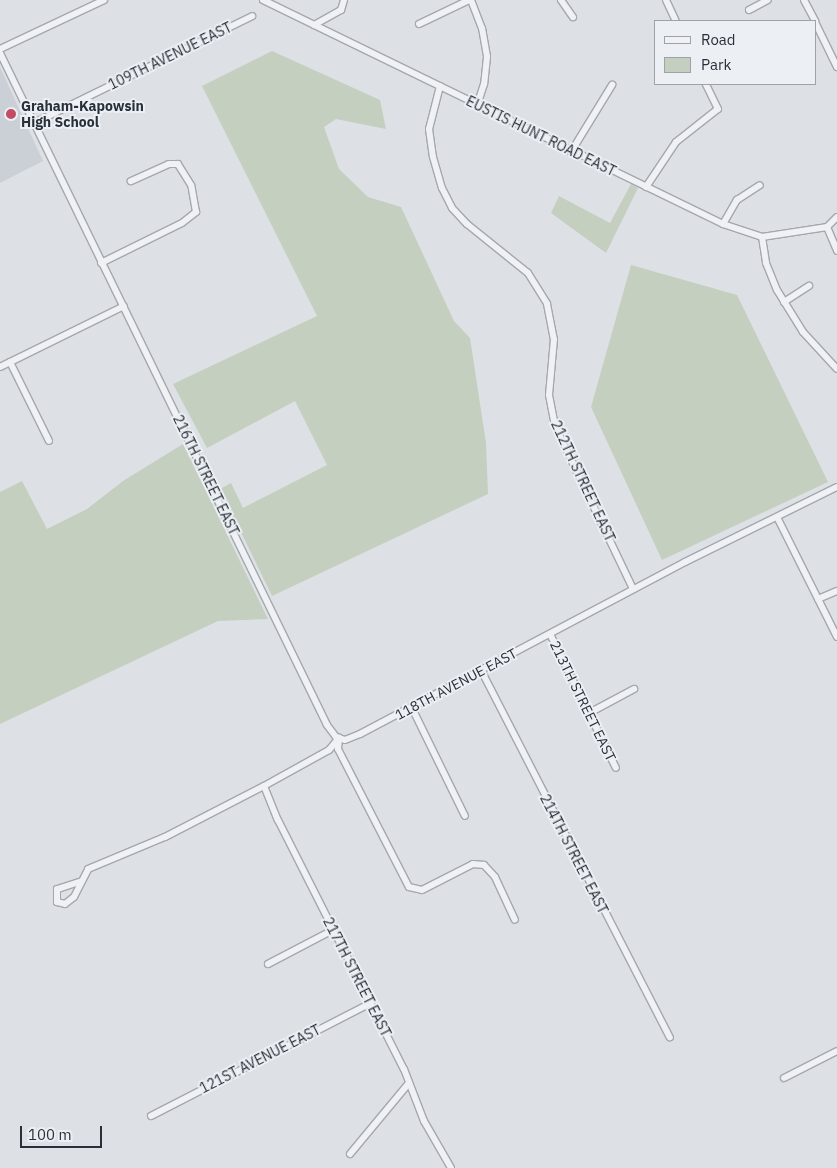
<!DOCTYPE html>
<html>
<head>
<meta charset="utf-8">
<style>
	body { margin:0 }
	#map { position:relative; width:837px; height:1168px; overflow:hidden; background:#dde1e5; font-family:"IBM Plex Sans",sans-serif }
	div>[style] { position:absolute }
	.built>* { inset:0; background:#cbd0d6 }
	.green>* { inset:0; background:#c4cfbf }
	.roads { filter:drop-shadow(1px 0 #a3a8ae) drop-shadow(-1px 0 #a3a8ae) drop-shadow(0 1px #a3a8ae) drop-shadow(0 -1px #a3a8ae) }
	.minor>* { height:6px; margin:-3px; padding:0 3px; transform-origin:3px; border-radius:3px; background:#eff1f4 }
	.dots>* { width:14px; height:14px; translate:-50% -50%; box-sizing:border-box; border:2px solid #eceff3; border-radius:50% }
	span { translate:-50% -50%; white-space:nowrap; text-align:center; line-height:1.15; -webkit-text-stroke:4px #eceff3; paint-order:stroke }
	.street-label { font-size:14px; color:#28303a }
	.poi-label { font-size:14px; color:#28303a; font-weight:700 }
	.left { translate:0 -50%; text-align:left }
	.legend { position:absolute; left:654px; top:20px; width:162px; height:65px; box-sizing:border-box; background:#eceff3; border:1px solid #9ea3a9; margin:0; padding:6px 9px; list-style:none; font-size:15px; color:#28303a }
	.legend li { display:flex; align-items:center; gap:10px; height:25px }
	.legend b { width:25px; border:1px solid #9ea3a9 }
	.scale { position:absolute; left:20px; top:1126px; width:82px; height:22px; box-sizing:border-box; border:2px solid #28303a; border-top:0; padding-left:6px; font-size:15px; line-height:18px; white-space:nowrap; color:#28303a; -webkit-text-stroke:4px #eceff3; paint-order:stroke }
</style>
</head>
<body>
<div id="map">
	<div class="built">
		<i style="clip-path:polygon(0 67px,43px 161px,0 183px)"></i>
	</div>
	<div class="green">
		<i style="clip-path:polygon(272px 51px,380px 100px,386px 129px,336px 119px,324px 127px,339px 169px,368px 197px,401px 207px,454px 321px,470px 338px,486px 443px,488px 494px,272px 596px,220px 489px,231px 483px,243px 508px,327px 465px,295px 401px,207px 448px,173px 384px,317px 316px,202px 86px)"></i>
		<i style="clip-path:polygon(631px 184px,638px 188px,606px 253px,551px 213px,559px 196px,610px 223px)"></i>
		<i style="clip-path:polygon(631px 265px,737px 295px,828px 482px,662px 560px,591px 407px)"></i>
		<i style="clip-path:polygon(183px 444px,268px 619px,218px 621px,0 724px,0 492px,22px 481px,47px 529px,87px 509px,123px 481px)"></i>
	</div>
	<div class="roads">
		<div class="minor">
			<i style="left:263px;top:0;width:512px;rotate:25.96deg"></i>
			<i style="left:723px;top:224px;width:41px;rotate:18.4deg"></i>
			<i style="left:762px;top:237px;width:66px;rotate:-8.7deg"></i>
			<i style="left:471px;top:0;width:30px;rotate:69deg"></i>
			<i style="left:482px;top:28px;width:29px;rotate:80deg"></i>
			<i style="left:487px;top:57px;width:27px;rotate:96deg"></i>
			<i style="left:484px;top:84px;width:22px;rotate:108deg"></i>
			<i style="left:561px;top:0;width:21px;rotate:55deg"></i>
			<i style="left:666px;top:0;width:23px;rotate:65deg"></i>
			<i style="left:804px;top:0;width:24px;rotate:62deg"></i>
			<i style="left:749px;top:10px;width:21px;rotate:-28deg"></i>
			<i style="left:419px;top:24px;width:55px;rotate:-25.6deg"></i>
			<i style="left:816px;top:24px;width:48px;rotate:64deg"></i>
			<i style="left:314px;top:25px;width:31px;rotate:-29deg"></i>
			<i style="left:341px;top:10px;width:10px;rotate:-73deg"></i>
			<i style="left:0;top:49px;width:115px;rotate:-25.2deg"></i>
			<i style="left:0;top:53px;width:747px;rotate:64.05deg"></i>
			<i style="left:327px;top:725px;width:15px;rotate:53deg"></i>
			<i style="left:336px;top:737px;width:9px;rotate:18deg"></i>
			<i style="left:345px;top:740px;width:16px;rotate:-22deg"></i>
			<i style="left:360px;top:734px;width:368px;rotate:-27.9deg"></i>
			<i style="left:685px;top:562px;width:169px;rotate:-26.3deg"></i>
			<i style="left:440px;top:86px;width:44px;rotate:104.3deg"></i>
			<i style="left:429px;top:129px;width:28px;rotate:82deg"></i>
			<i style="left:433px;top:157px;width:32px;rotate:74deg"></i>
			<i style="left:442px;top:188px;width:22px;rotate:63deg"></i>
			<i style="left:452px;top:208px;width:22px;rotate:47deg"></i>
			<i style="left:467px;top:224px;width:78px;rotate:38.8deg"></i>
			<i style="left:528px;top:273px;width:36px;rotate:58deg"></i>
			<i style="left:547px;top:304px;width:36px;rotate:79deg"></i>
			<i style="left:554px;top:339px;width:56px;rotate:95.1deg"></i>
			<i style="left:549px;top:395px;width:32px;rotate:79deg"></i>
			<i style="left:555px;top:426px;width:181px;rotate:64.4deg"></i>
			<i style="left:34px;top:123px;width:243px;rotate:-26.1deg"></i>
			<i style="left:571px;top:152px;width:79px;rotate:-58.5deg"></i>
			<i style="left:646px;top:187px;width:54px;rotate:-56.3deg"></i>
			<i style="left:676px;top:142px;width:53px;rotate:-38.2deg"></i>
			<i style="left:718px;top:109px;width:28px;rotate:-116deg"></i>
			<i style="left:723px;top:224px;width:28px;rotate:-60deg"></i>
			<i style="left:737px;top:200px;width:27px;rotate:-33deg"></i>
			<i style="left:827px;top:227px;width:26px;rotate:67deg"></i>
			<i style="left:827px;top:227px;width:14px;rotate:-45deg"></i>
			<i style="left:762px;top:237px;width:26px;rotate:81deg"></i>
			<i style="left:766px;top:263px;width:29px;rotate:68deg"></i>
			<i style="left:777px;top:290px;width:49px;rotate:58.2deg"></i>
			<i style="left:803px;top:332px;width:50px;rotate:47.4deg"></i>
			<i style="left:101px;top:263px;width:90px;rotate:-26.3deg"></i>
			<i style="left:182px;top:223px;width:18px;rotate:-38deg"></i>
			<i style="left:196px;top:212px;width:27px;rotate:-100deg"></i>
			<i style="left:191px;top:185px;width:25px;rotate:-122deg"></i>
			<i style="left:178px;top:164px;width:9px;rotate:180deg"></i>
			<i style="left:169px;top:164px;width:42px;rotate:155.9deg"></i>
			<i style="left:784px;top:302px;width:30px;rotate:-33deg"></i>
			<i style="left:10px;top:362px;width:88px;rotate:63.7deg"></i>
			<i style="left:0;top:367px;width:138px;rotate:-26.2deg"></i>
			<i style="left:777px;top:517px;width:134px;rotate:63.4deg"></i>
			<i style="left:818px;top:599px;width:21px;rotate:-23deg"></i>
			<i style="left:550px;top:634px;width:149px;rotate:63.8deg"></i>
			<i style="left:481px;top:670px;width:413px;rotate:62.8deg"></i>
			<i style="left:412px;top:708px;width:120px;rotate:63.9deg"></i>
			<i style="left:591px;top:712px;width:49px;rotate:-28.1deg"></i>
			<i style="left:339px;top:739px;width:10px;rotate:96deg"></i>
			<i style="left:338px;top:749px;width:155px;rotate:62.8deg"></i>
			<i style="left:409px;top:887px;width:13px;rotate:13deg"></i>
			<i style="left:422px;top:890px;width:57px;rotate:-27deg"></i>
			<i style="left:473px;top:864px;width:11px;rotate:5deg"></i>
			<i style="left:484px;top:865px;width:16px;rotate:47deg"></i>
			<i style="left:495px;top:877px;width:47px;rotate:65.1deg"></i>
			<i style="left:264px;top:786px;width:37px;rotate:68deg"></i>
			<i style="left:278px;top:820px;width:279px;rotate:63.2deg"></i>
			<i style="left:404px;top:1069px;width:56px;rotate:69deg"></i>
			<i style="left:424px;top:1121px;width:54px;rotate:60.1deg"></i>
			<i style="left:82px;top:881px;width:26px;rotate:162deg"></i>
			<i style="left:57px;top:889px;width:13px;rotate:90deg"></i>
			<i style="left:57px;top:902px;width:8px;rotate:14deg"></i>
			<i style="left:65px;top:904px;width:11px;rotate:-38deg"></i>
			<i style="left:74px;top:897px;width:31px;rotate:-63deg"></i>
			<i style="left:88px;top:869px;width:83px;rotate:-22.6deg"></i>
			<i style="left:165px;top:837px;width:111px;rotate:-27.3deg"></i>
			<i style="left:264px;top:786px;width:74px;rotate:-29deg"></i>
			<i style="left:329px;top:750px;width:16px;rotate:-50deg"></i>
			<i style="left:268px;top:964px;width:73px;rotate:-27.6deg"></i>
			<i style="left:784px;top:1078px;width:59px;rotate:-27deg"></i>
			<i style="left:151px;top:1116px;width:247px;rotate:-27.2deg"></i>
			<i style="left:350px;top:1154px;width:92px;rotate:-50.3deg"></i>
		</div>
	</div>
	<div class="dots">
		<i style="left:11px;top:114px;background:#c14c63"></i>
	</div>
	<div class="street-label">
		<span style="left:170px;top:56px;rotate:-26deg">109TH AVENUE EAST</span>
		<span style="left:541px;top:136px;rotate:26deg">EUSTIS HUNT ROAD EAST</span>
		<span style="left:206px;top:475px;rotate:64deg">216TH STREET EAST</span>
		<span style="left:583px;top:481px;rotate:65deg">212TH STREET EAST</span>
		<span style="left:456px;top:684px;rotate:-28deg">118TH AVENUE EAST</span>
		<span style="left:583px;top:701px;rotate:64deg">213TH STREET EAST</span>
		<span style="left:574px;top:854px;rotate:63deg">214TH STREET EAST</span>
		<span style="left:357px;top:977px;rotate:63deg">217TH STREET EAST</span>
		<span style="left:260px;top:1059px;rotate:-27deg">121ST AVENUE EAST</span>
	</div>
	<div class="poi-label">
		<span class="left" style="left:21px;top:114px">Graham-Kapowsin<br>High School</span>
	</div>
	<ul class="legend">
	<li><b style="height:6px;background:#eff1f4"></b>Road</li>
	<li><b style="height:14px;background:#c4cfbf"></b>Park</li>
	</ul>
	<div class="scale">100 m</div>
</div>
</body>
</html>
